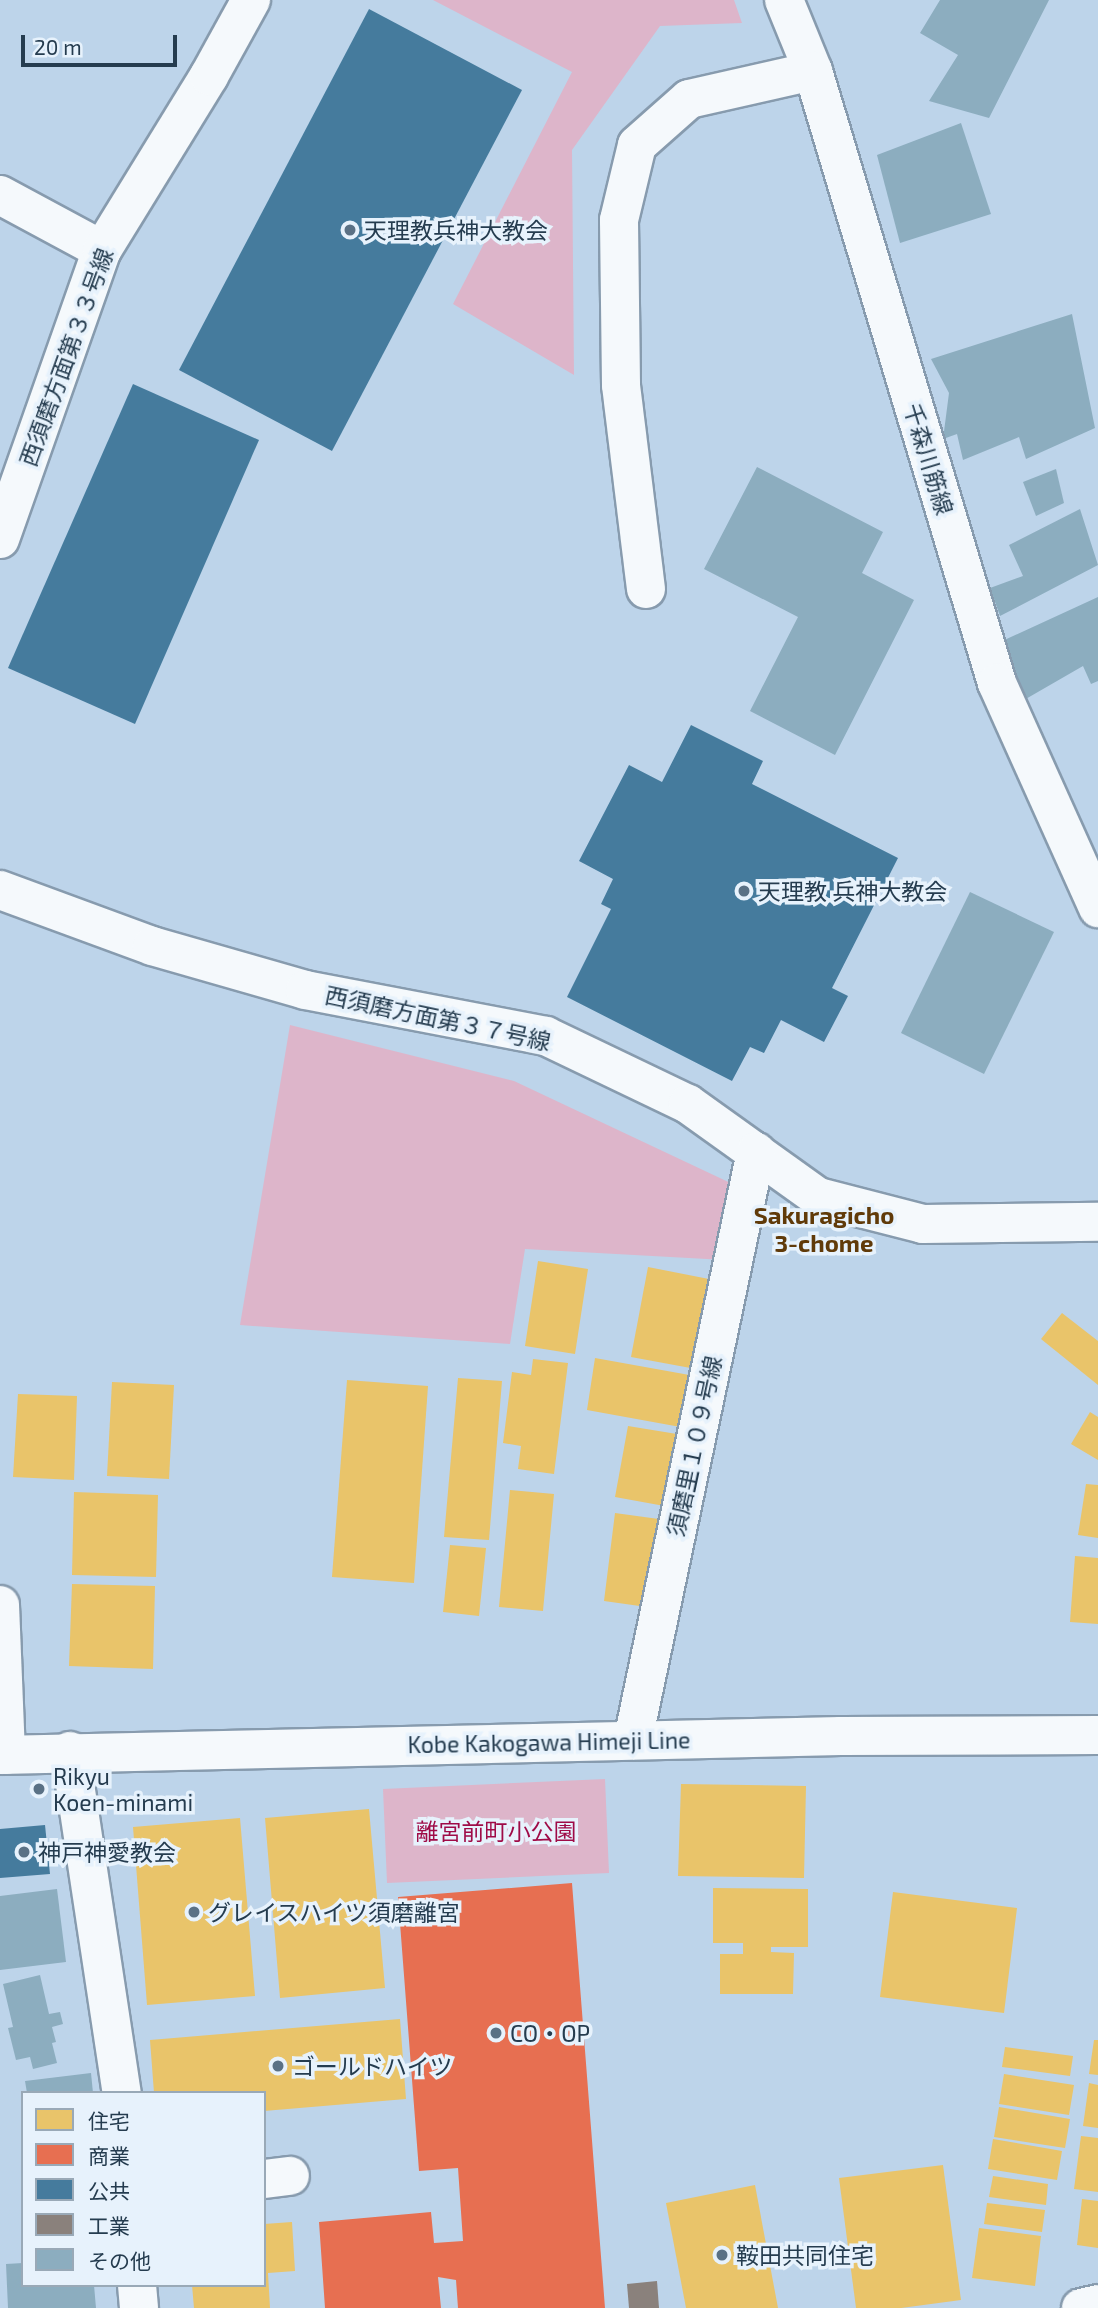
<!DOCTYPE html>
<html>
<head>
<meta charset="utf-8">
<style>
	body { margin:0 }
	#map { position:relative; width:1098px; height:2308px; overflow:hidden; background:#bdd4ea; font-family:"Exo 2","Noto Sans JP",sans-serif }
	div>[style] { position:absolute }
	.green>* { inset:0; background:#ddb5ca }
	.homes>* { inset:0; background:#e9c46a }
	.shops>* { inset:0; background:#e76f51 }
	.public>* { inset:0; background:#457b9d }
	.industry>* { inset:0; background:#8a817c }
	.building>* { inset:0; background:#8cadbf }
	.roads { filter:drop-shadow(2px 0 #879bae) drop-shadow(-2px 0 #879bae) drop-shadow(0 2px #879bae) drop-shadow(0 -2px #879bae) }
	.minor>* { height:38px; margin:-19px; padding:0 19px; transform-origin:19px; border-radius:19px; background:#f5f9fc }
	.major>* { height:38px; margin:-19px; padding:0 19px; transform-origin:19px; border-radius:19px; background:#f5f9fc }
	.dots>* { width:19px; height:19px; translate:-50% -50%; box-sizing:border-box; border:4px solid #e7f2fc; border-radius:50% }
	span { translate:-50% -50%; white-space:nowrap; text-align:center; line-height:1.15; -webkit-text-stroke:7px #e7f2fc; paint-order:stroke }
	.poi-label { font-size:23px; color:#253c4f }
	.left { translate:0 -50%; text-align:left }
	.street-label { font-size:23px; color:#253c4f }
	.park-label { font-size:23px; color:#9f0b47 }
	.neighbourhood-label { font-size:24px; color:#603a09; font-weight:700 }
	.legend { position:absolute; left:21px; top:2091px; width:245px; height:196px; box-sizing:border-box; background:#e7f2fc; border:2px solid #99a9b7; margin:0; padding:9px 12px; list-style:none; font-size:21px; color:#253c4f }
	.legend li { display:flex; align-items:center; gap:14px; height:35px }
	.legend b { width:35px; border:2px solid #99a9b7 }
	.scale { position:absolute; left:21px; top:35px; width:156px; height:32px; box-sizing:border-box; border:4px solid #253c4f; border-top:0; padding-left:9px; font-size:21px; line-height:24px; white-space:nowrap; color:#253c4f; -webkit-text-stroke:5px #e7f2fc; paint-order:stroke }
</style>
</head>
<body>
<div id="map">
	<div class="green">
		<i style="clip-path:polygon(433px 0,734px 0,742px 23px,660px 26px,572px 150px,574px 375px,453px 304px,572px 72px)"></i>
		<i style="clip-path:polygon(290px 1025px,514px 1081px,739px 1187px,725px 1260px,525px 1249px,510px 1344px,240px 1325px)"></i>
		<i style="clip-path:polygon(605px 1779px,609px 1873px,387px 1883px,383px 1789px)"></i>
	</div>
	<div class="homes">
		<i style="clip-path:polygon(538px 1261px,588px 1269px,575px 1354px,525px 1346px)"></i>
		<i style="clip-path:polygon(648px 1267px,714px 1280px,696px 1369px,631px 1357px)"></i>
		<i style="clip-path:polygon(1062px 1313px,1098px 1341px,1098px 1385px,1041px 1339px)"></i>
		<i style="clip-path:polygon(595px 1358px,695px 1376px,686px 1428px,587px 1410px)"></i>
		<i style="clip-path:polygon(533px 1359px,568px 1363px,554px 1474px,518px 1469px,521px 1446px,503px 1443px,512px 1372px,531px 1375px)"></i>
		<i style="clip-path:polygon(458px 1378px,502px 1381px,489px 1540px,444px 1537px)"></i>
		<i style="clip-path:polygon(347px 1380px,428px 1386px,414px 1583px,332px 1577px)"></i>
		<i style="clip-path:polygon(112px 1382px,174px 1385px,169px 1479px,107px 1476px)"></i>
		<i style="clip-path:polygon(18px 1394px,77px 1396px,74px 1480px,13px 1477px)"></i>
		<i style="clip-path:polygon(1090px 1412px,1098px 1417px,1098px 1460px,1071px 1444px)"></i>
		<i style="clip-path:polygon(628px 1426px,683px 1435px,670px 1507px,615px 1497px)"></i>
		<i style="clip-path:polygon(1086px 1484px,1098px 1485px,1098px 1538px,1078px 1535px)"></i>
		<i style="clip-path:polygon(510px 1490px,554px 1494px,543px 1611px,499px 1607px)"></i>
		<i style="clip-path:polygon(74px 1492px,158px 1495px,156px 1577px,72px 1575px)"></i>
		<i style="clip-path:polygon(615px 1513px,666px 1520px,654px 1608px,604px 1601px)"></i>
		<i style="clip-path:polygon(450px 1545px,486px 1548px,479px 1616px,443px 1612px)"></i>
		<i style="clip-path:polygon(1075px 1556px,1098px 1558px,1098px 1624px,1070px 1622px)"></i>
		<i style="clip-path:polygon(72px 1584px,155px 1586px,153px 1669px,69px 1666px)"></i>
		<i style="clip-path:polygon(681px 1784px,806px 1786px,804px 1878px,678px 1876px)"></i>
		<i style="clip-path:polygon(369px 1809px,385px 1988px,280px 1998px,265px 1818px)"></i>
		<i style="clip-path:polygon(240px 1818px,255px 1996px,147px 2005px,133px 1827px)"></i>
		<i style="clip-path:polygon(713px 1888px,808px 1889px,808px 1947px,771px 1947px,771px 1952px,794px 1953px,793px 1994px,720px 1994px,720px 1954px,743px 1954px,743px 1943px,713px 1943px)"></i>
		<i style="clip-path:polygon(893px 1892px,1017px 1908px,1004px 2013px,880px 1997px)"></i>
		<i style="clip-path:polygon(400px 2019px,406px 2099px,264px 2111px,264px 2093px,154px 2093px,150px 2040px)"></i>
		<i style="clip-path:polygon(1094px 2040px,1098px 2040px,1098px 2075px,1089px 2074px)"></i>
		<i style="clip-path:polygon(1005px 2047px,1073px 2056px,1070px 2076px,1002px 2067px)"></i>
		<i style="clip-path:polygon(1004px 2074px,1074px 2085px,1069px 2115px,999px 2104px)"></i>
		<i style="clip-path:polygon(1089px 2083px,1098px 2085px,1098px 2128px,1083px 2126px)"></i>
		<i style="clip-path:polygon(999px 2107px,1070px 2119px,1065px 2148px,994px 2137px)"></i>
		<i style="clip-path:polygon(1081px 2136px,1098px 2138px,1098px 2192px,1074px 2189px)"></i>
		<i style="clip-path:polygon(993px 2139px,1062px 2151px,1057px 2180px,988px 2169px)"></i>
		<i style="clip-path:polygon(943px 2165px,961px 2300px,901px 2308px,856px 2308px,839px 2178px)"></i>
		<i style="clip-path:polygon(993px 2176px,1048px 2184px,1046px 2205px,989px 2197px)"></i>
		<i style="clip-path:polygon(755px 2185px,778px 2308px,686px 2308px,666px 2203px)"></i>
		<i style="clip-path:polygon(1082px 2199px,1098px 2201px,1098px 2248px,1077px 2245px)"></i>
		<i style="clip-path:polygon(987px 2203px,1045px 2210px,1042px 2232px,984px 2224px)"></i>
		<i style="clip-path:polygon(292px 2222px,295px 2271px,268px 2273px,270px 2308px,194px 2308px,192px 2285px,264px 2285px,264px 2224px)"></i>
		<i style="clip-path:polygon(979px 2228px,1041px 2236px,1035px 2286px,972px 2278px)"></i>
	</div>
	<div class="shops">
		<i style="clip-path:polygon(572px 1883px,605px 2308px,458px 2308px,456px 2280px,438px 2277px,441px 2308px,325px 2308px,319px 2222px,431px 2212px,434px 2243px,463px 2241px,458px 2168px,419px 2171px,398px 1897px)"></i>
	</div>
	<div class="public">
		<i style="clip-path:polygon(369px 9px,522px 90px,332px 451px,179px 370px)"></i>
		<i style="clip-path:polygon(133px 384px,259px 440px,135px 724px,8px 668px)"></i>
		<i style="clip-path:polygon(691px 725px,763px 761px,752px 784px,898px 858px,832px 988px,848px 996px,824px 1042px,781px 1020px,764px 1053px,750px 1047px,732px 1081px,567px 997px,611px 909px,601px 904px,613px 879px,579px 861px,629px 765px,662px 782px)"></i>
		<i style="clip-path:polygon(45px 1825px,50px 1874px,0 1878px,0 1829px)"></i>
	</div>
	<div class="industry">
		<i style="clip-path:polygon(657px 2281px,659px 2308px,629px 2308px,627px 2284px)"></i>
	</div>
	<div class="building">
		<i style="clip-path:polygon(940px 0,1049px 0,989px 118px,929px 101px,958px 55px,920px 33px)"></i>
		<i style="clip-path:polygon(961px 123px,991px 214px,900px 243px,877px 155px)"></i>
		<i style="clip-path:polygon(1072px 314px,1095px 428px,1026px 459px,1019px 437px,963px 460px,957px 434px,943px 439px,949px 393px,931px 359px)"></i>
		<i style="clip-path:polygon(757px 467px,883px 532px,862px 573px,914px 600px,835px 755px,750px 711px,798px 617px,704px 569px)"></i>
		<i style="clip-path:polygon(1056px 469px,1064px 503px,1036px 516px,1023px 482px)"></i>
		<i style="clip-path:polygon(1080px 509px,1098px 565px,1000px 616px,990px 588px,1023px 576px,1009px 545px)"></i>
		<i style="clip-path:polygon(1098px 597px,1098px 681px,1091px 684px,1083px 666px,1024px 700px,1000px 642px)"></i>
		<i style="clip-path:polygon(970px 892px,1054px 932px,984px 1074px,901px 1033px)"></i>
		<i style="clip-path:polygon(57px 1889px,66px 1962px,0 1970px,0 1896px)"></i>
		<i style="clip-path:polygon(40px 1975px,49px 2014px,60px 2012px,63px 2024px,52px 2027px,56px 2042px,52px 2043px,57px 2063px,33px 2069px,30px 2057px,16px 2060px,8px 2028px,13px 2027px,3px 1984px)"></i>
		<i style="clip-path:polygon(91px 2073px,93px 2093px,27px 2093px,25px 2081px)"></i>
		<i style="clip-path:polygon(23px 2263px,23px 2285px,94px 2285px,96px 2308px,8px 2308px,6px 2264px)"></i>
	</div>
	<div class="roads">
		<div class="minor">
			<i style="left:784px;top:0;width:77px;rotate:67.8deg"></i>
			<i style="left:813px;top:71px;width:639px;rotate:73.27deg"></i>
			<i style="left:997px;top:683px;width:247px;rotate:65.8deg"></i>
			<i style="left:0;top:195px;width:116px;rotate:28.3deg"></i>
			<i style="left:0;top:539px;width:306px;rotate:-70.6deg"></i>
			<i style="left:102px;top:250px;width:204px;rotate:-58.4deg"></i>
			<i style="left:209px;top:76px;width:87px;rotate:-61.1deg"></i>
			<i style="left:646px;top:589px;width:206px;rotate:-97deg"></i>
			<i style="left:621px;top:385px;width:165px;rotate:-90.7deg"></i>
			<i style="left:619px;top:220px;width:77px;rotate:-76.5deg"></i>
			<i style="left:637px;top:145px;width:69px;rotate:-41.5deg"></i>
			<i style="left:689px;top:99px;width:127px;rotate:-12.7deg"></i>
			<i style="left:0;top:890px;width:162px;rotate:20.2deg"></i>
			<i style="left:152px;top:946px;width:159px;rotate:16deg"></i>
			<i style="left:305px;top:990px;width:245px;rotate:10.8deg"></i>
			<i style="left:546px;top:1036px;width:157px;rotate:25.6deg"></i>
			<i style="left:688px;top:1104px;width:160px;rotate:35.6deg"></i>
			<i style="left:818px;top:1197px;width:108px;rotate:14.4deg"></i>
			<i style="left:923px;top:1224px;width:175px;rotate:-0.7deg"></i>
			<i style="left:0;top:1605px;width:150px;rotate:87.7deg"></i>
			<i style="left:633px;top:1740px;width:601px;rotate:-78.19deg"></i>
			<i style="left:70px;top:1751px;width:346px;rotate:81.4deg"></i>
			<i style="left:264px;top:2179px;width:26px;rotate:-7deg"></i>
			<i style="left:137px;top:2285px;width:23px;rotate:85deg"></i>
			<i style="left:1081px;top:2308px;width:17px;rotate:-13deg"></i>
		</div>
		<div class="major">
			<i style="left:0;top:1755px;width:841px;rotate:-1.29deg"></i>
			<i style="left:841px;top:1736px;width:257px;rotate:-0.2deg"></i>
		</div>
	</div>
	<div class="dots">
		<i style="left:350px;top:230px;background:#5a7185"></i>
		<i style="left:744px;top:891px;background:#5a7185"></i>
		<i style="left:39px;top:1789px;background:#5a7185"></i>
		<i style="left:24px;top:1852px;background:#5a7185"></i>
		<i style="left:194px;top:1912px;background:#5a7185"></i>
		<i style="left:496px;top:2033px;background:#5a7185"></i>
		<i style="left:278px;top:2066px;background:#5a7185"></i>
		<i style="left:722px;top:2255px;background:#5a7185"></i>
	</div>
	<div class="poi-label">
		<span class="left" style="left:364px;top:230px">天理教兵神大教会</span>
		<span class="left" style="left:758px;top:891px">天理教 兵神大教会</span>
		<span class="left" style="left:53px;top:1789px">Rikyu<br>Koen-minami</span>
		<span class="left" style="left:38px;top:1852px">神戸神愛教会</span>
		<span class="left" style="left:208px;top:1912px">グレイスハイツ須磨離宮</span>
		<span class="left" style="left:510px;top:2033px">CO・OP</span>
		<span class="left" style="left:292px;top:2066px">ゴールドハイツ</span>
		<span class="left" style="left:736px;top:2255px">鞍田共同住宅</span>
	</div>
	<div class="street-label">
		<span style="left:66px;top:357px;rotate:-70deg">西須磨方面第３３号線</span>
		<span style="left:929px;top:459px;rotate:73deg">千森川筋線</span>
		<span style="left:438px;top:1018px;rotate:12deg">西須磨方面第３７号線</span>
		<span style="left:694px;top:1446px;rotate:-78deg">須磨里１０９号線</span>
		<span style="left:549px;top:1742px;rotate:-1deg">Kobe Kakogawa Himeji Line</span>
	</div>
	<div class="park-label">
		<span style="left:496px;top:1831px">離宮前町小公園</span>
	</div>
	<div class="neighbourhood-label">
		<span style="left:824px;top:1229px">Sakuragicho<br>3-chome</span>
	</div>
	<ul class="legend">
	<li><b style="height:19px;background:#e9c46a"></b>住宅</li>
	<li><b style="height:19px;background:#e76f51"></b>商業</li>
	<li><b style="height:19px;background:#457b9d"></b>公共</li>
	<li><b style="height:19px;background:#8a817c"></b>工業</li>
	<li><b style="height:19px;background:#8cadbf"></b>その他</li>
	</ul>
	<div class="scale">20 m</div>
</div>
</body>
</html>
